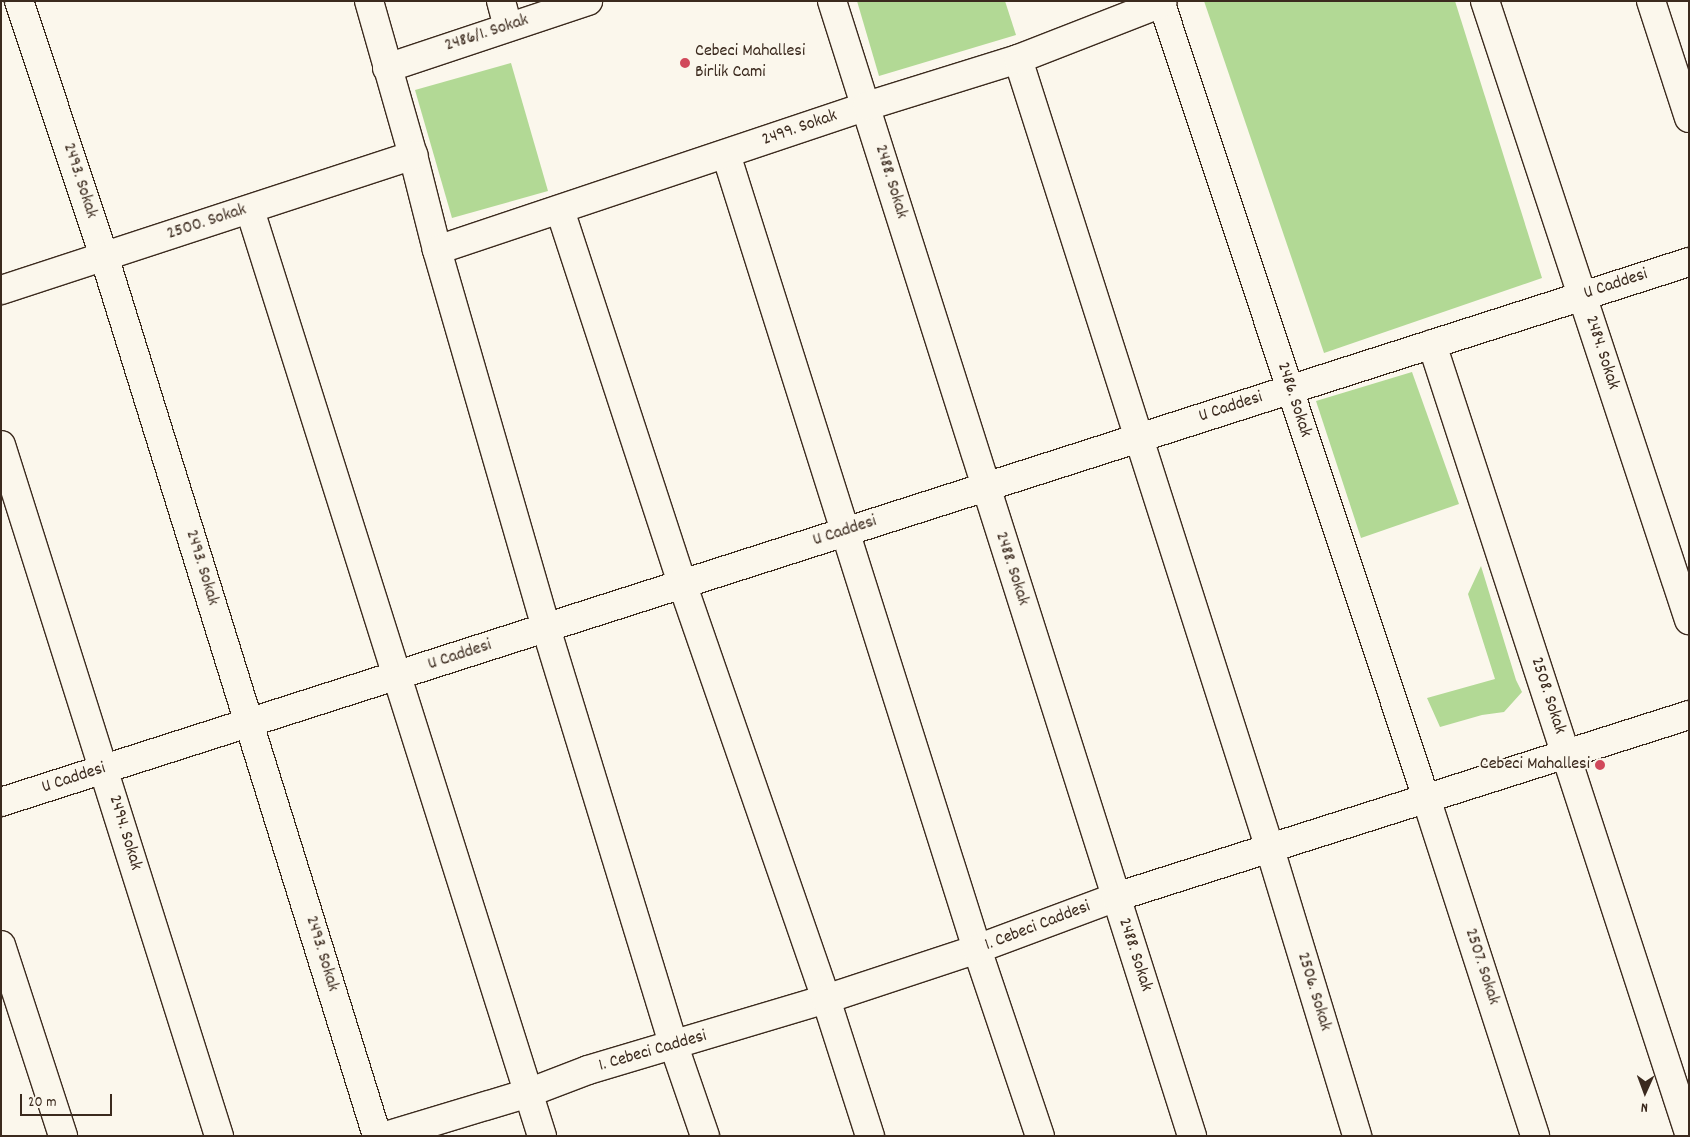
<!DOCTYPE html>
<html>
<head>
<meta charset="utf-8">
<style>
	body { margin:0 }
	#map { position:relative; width:1690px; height:1137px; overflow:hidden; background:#fbf7ec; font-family:Dekko,sans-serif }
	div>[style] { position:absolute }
	.green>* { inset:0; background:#b2d995 }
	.roads { filter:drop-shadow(1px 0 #3b2a1e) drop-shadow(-1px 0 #3b2a1e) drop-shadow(0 1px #3b2a1e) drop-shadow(0 -1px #3b2a1e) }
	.pedestrian>* { height:26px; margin:-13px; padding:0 13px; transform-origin:13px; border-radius:13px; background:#fbf7ec }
	.minor>* { height:28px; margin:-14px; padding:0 14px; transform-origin:14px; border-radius:14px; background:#fbf7ec }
	.tertiary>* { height:28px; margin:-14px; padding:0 14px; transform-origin:14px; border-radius:14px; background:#fbf7ec }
	.secondary>* { height:28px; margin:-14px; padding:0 14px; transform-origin:14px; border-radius:14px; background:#fbf7ec }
	.dots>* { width:14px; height:14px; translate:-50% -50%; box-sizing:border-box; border:2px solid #fbf7ec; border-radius:50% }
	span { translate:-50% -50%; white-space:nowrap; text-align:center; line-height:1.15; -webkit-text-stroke:4px #fbf7ec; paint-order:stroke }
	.street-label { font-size:18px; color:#3b2a1e }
	.poi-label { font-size:18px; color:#3b2a1e }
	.left { translate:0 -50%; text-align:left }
	.right { translate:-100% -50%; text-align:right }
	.frame { position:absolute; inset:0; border:2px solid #3b2a1e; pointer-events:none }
	.north { position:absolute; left:1620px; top:1067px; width:50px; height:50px; -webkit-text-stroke:4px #fbf7ec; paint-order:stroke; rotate:182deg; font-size:14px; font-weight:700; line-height:20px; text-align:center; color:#3b2a1e }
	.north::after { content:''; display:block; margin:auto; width:18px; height:22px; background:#3b2a1e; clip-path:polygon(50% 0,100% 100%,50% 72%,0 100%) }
	.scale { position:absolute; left:20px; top:1094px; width:92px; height:22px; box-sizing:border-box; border:2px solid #3b2a1e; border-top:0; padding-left:6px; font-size:15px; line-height:18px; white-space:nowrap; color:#3b2a1e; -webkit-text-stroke:4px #fbf7ec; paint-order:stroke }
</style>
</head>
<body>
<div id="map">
	<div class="green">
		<i style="clip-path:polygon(857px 1px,1005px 1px,1016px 35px,879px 76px)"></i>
		<i style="clip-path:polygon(1204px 1px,1455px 1px,1542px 278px,1324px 353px)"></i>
		<i style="clip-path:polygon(511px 63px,548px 191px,452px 218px,415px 90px)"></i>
		<i style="clip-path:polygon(1412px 372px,1459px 504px,1361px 538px,1316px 401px)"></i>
		<i style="clip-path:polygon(1481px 566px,1516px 680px,1522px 692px,1504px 712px,1482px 715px,1440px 727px,1427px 698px,1495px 679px,1468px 594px)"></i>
	</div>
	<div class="roads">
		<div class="pedestrian">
			<i style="left:1161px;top:1px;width:840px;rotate:71.61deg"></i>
		</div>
		<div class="minor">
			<i style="left:19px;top:1px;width:269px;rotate:71.6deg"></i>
			<i style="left:104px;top:256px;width:921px;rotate:72.76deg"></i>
			<i style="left:369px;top:1px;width:160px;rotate:74.1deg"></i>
			<i style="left:413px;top:155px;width:98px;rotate:75.8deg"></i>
			<i style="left:437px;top:250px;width:393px;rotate:73.9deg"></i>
			<i style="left:546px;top:628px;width:437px;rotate:73deg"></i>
			<i style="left:674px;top:1046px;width:95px;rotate:71deg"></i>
			<i style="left:501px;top:1px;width:27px;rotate:75deg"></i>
			<i style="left:832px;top:1px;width:1191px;rotate:72.4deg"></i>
			<i style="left:1485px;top:1px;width:652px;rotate:71.76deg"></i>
			<i style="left:1651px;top:1px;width:123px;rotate:72deg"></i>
			<i style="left:1018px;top:59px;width:829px;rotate:72.31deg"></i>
			<i style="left:1270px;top:849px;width:300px;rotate:73.1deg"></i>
			<i style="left:387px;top:68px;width:212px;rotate:-18.4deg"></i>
			<i style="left:726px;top:154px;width:834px;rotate:72.48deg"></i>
			<i style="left:977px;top:949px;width:197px;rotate:71.4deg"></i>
			<i style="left:250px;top:210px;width:971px;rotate:72.5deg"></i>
			<i style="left:560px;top:210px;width:392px;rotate:71.9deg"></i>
			<i style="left:682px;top:583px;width:440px;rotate:70.9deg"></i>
			<i style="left:826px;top:999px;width:144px;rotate:72.2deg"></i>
			<i style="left:437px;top:250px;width:453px;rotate:-18.5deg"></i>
			<i style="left:867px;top:106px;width:158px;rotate:-17.3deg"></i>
			<i style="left:1018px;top:59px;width:155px;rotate:-21.3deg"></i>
			<i style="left:1432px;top:344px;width:830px;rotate:71.96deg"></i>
			<i style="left:1px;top:445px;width:725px;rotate:72.49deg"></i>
			<i style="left:1426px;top:798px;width:355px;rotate:72.1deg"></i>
			<i style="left:1px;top:802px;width:1772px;rotate:-17.74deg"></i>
			<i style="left:1px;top:945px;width:201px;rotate:72deg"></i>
		</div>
		<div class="tertiary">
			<i style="left:1px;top:290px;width:434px;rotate:-18.1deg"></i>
		</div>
		<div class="secondary">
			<i style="left:386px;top:1136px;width:148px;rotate:-16.8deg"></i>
			<i style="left:528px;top:1093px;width:64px;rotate:-21deg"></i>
			<i style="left:588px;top:1070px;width:248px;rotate:-16.6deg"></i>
			<i style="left:826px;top:999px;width:159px;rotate:-18.3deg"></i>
			<i style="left:977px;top:949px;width:148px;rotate:-20.5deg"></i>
			<i style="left:1116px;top:897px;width:601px;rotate:-17.62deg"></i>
		</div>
	</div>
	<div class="dots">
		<i style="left:685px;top:63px;background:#d1495b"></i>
		<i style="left:1600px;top:765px;background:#d1495b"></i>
	</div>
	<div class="street-label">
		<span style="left:487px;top:34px;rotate:-18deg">2486/1. Sokak</span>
		<span style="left:800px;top:129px;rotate:-19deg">2499. Sokak</span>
		<span style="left:79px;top:181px;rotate:72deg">2493. Sokak</span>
		<span style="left:890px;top:182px;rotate:73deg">2488. Sokak</span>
		<span style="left:207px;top:223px;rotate:-18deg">2500. Sokak</span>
		<span style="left:1616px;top:285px;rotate:-18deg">U Caddesi</span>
		<span style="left:1601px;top:353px;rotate:72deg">2484. Sokak</span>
		<span style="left:1293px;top:400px;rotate:72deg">2486. Sokak</span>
		<span style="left:1231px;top:408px;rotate:-18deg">U Caddesi</span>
		<span style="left:845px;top:532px;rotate:-18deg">U Caddesi</span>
		<span style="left:201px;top:568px;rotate:73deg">2493. Sokak</span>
		<span style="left:1011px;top:569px;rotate:72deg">2488. Sokak</span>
		<span style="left:460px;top:656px;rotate:-18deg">U Caddesi</span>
		<span style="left:1547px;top:696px;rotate:72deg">2508. Sokak</span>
		<span style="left:74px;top:779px;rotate:-18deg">U Caddesi</span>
		<span style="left:124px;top:833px;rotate:73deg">2494. Sokak</span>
		<span style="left:1038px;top:927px;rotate:-21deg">1. Cebeci Caddesi</span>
		<span style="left:321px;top:954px;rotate:73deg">2493. Sokak</span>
		<span style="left:1134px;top:955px;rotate:72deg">2488. Sokak</span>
		<span style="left:1481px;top:967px;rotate:72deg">2507. Sokak</span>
		<span style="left:1313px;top:992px;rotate:73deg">2506. Sokak</span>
		<span style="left:653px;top:1052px;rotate:-16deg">1. Cebeci Caddesi</span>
	</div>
	<div class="poi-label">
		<span class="left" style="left:695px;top:63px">Cebeci Mahallesi<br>Birlik Cami</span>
		<span class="right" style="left:1590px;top:765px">Cebeci Mahallesi</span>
	</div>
	<div class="frame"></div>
	<div class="north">N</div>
	<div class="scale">20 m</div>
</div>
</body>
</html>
